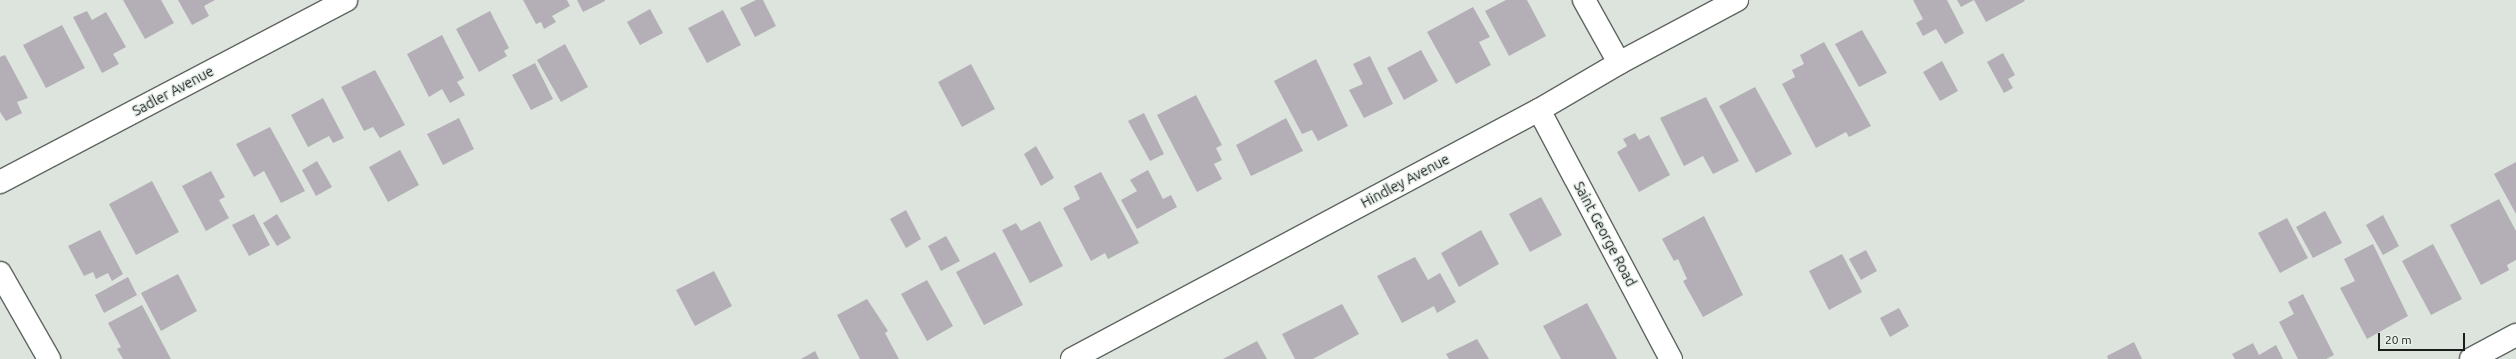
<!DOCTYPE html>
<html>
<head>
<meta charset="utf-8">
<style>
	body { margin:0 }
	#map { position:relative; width:2516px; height:359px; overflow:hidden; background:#dce4dd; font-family:Ubuntu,sans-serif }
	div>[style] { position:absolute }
	.building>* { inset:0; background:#b4afb6 }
	.roads { filter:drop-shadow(1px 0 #5f6661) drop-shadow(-1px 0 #5f6661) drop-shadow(0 1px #5f6661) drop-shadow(0 -1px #5f6661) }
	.minor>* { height:22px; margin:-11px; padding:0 11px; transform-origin:11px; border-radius:11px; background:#fff }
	span { translate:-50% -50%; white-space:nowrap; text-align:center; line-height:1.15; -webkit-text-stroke:3px #e9f1eb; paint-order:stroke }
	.street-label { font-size:14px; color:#191c1a }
	.scale { position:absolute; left:2378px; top:333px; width:87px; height:18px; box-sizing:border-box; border:2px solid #191c1a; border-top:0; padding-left:5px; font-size:12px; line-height:14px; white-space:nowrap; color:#191c1a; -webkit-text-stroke:3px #e9f1eb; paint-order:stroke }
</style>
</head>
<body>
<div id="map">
	<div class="building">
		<i style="clip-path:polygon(123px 0,161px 0,174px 23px,145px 39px)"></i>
		<i style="clip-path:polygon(178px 0,215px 0,204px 6px,209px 16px,192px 25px)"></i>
		<i style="clip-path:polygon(523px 0,567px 0,570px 6px,552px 16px,556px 22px,544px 29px,541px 22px,536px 24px)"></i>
		<i style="clip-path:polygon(577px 0,605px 0,605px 1px,583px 12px)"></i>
		<i style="clip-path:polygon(756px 0,763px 0,776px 26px,755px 37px,740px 8px)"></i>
		<i style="clip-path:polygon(1506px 0,1527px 0,1546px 36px,1509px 56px,1485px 11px)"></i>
		<i style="clip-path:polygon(1913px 0,1947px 0,1964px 33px,1945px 44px,1936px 29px,1923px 36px,1916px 23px,1923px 19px)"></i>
		<i style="clip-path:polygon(1957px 0,2024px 0,2025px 1px,1986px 22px,1974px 0,1961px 7px)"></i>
		<i style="clip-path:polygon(1473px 7px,1490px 37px,1479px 42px,1491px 65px,1456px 84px,1427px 32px)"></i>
		<i style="clip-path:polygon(650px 9px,663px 33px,640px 45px,627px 22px)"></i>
		<i style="clip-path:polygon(723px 10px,741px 45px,707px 63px,688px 28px)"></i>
		<i style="clip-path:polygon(87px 11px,92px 20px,106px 12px,126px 47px,113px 54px,119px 64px,102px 73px,73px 17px)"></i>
		<i style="clip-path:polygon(490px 11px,509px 48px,504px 51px,507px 56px,479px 72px,456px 29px)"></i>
		<i style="clip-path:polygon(62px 25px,85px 68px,46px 88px,23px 45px)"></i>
		<i style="clip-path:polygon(1862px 30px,1887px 73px,1859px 87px,1835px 44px)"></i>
		<i style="clip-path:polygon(442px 35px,464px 78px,457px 82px,465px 95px,450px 103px,442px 89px,429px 97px,407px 54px)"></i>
		<i style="clip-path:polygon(1824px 42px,1871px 126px,1849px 137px,1846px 132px,1816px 148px,1782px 84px,1795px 77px,1792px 70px,1804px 64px,1800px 55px)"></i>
		<i style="clip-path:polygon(565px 44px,588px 87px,561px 102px,537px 60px)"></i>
		<i style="clip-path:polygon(1421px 50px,1438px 81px,1404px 100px,1387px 68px)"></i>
		<i style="clip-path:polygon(2003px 53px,2015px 75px,2008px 79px,2013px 88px,2004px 93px,1987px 62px)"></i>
		<i style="clip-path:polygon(5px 55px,28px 98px,17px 102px,22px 113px,6px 121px,0 112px,0 57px)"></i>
		<i style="clip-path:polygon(1370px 56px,1393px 104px,1364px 118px,1349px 90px,1363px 84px,1353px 64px)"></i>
		<i style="clip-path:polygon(1316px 59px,1348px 126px,1318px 141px,1312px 130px,1302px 134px,1274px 81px)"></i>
		<i style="clip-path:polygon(1942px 61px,1958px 91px,1940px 101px,1923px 72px)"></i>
		<i style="clip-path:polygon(535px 63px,553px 99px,531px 110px,512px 75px)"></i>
		<i style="clip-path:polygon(971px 64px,995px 109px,962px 127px,938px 82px)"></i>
		<i style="clip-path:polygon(375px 70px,405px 125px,380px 138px,373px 127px,364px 131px,341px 87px)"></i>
		<i style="clip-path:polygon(1755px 87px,1792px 154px,1756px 173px,1719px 106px)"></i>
		<i style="clip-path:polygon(1196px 95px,1222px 145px,1216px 148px,1222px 160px,1214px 164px,1222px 179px,1197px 192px,1157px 115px)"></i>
		<i style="clip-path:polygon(1706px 97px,1739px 161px,1713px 174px,1703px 156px,1684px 166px,1660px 118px)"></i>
		<i style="clip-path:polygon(323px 98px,344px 138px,333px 143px,329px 136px,308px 147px,291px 115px)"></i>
		<i style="clip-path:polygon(1144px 113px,1164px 154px,1150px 161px,1128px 121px)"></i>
		<i style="clip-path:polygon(459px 118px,474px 149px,443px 165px,427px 134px)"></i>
		<i style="clip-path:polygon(1286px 118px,1303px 151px,1251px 176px,1236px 145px)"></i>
		<i style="clip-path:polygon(270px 127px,305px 191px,281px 203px,264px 171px,254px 177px,236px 144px)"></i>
		<i style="clip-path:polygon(1635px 133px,1639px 140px,1649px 135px,1670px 175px,1639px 192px,1617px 152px,1627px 146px,1623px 139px)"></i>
		<i style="clip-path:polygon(1036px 146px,1054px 178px,1041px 186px,1024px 154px)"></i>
		<i style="clip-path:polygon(400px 150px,419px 185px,388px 202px,369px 167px)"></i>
		<i style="clip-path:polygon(317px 161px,332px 187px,316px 196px,302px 170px)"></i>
		<i style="clip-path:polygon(2516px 162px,2516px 214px,2494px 174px)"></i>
		<i style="clip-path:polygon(1148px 170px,1163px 199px,1171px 195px,1177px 207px,1137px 229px,1121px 200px,1137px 191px,1130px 180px)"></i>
		<i style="clip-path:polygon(211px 171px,225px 197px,219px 200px,229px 218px,206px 231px,182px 186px)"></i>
		<i style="clip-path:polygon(1101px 172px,1139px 243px,1108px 259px,1105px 253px,1091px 261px,1063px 208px,1080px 199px,1074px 186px)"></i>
		<i style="clip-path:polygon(152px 181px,179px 232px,136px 255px,109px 204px)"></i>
		<i style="clip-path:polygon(1541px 197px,1562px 235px,1530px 252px,1509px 214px)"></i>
		<i style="clip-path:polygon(2499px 199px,2516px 231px,2516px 260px,2507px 265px,2509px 270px,2481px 285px,2450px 225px)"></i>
		<i style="clip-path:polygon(906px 210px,921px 239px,906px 248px,890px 219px)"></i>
		<i style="clip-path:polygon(2325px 211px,2342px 243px,2313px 258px,2296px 227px)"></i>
		<i style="clip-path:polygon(254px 214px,270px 245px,249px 256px,232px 225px)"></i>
		<i style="clip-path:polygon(277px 214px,291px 238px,277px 246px,263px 223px)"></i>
		<i style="clip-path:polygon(2383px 215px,2399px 246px,2383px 255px,2366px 225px)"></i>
		<i style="clip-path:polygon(1704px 216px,1743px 295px,1703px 317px,1683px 281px,1687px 279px,1678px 259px,1674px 261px,1662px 239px)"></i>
		<i style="clip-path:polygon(2287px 218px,2308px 258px,2280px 273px,2258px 233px)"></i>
		<i style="clip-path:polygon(1040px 221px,1063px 266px,1030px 283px,1002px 230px,1016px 223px,1021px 231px)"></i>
		<i style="clip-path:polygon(100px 230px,123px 274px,112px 281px,108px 273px,96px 279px,93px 272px,84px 276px,68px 246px)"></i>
		<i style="clip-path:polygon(1481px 230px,1499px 264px,1459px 287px,1441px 253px)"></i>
		<i style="clip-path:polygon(946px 236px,960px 261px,941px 271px,928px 246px)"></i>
		<i style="clip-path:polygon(2373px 244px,2408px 316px,2367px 339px,2340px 288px,2355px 281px,2344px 259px)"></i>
		<i style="clip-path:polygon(2433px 244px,2462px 299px,2431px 315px,2402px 261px)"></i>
		<i style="clip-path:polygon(1866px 250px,1877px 271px,1861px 280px,1849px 259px)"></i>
		<i style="clip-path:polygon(995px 252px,1023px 305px,984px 325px,956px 272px)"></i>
		<i style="clip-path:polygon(1842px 254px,1862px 292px,1829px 310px,1809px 271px)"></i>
		<i style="clip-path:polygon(1415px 257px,1428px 280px,1440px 273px,1456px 302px,1437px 313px,1434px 306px,1402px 323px,1377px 276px)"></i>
		<i style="clip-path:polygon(714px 271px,732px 306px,695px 326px,676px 290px)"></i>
		<i style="clip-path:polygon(178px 274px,197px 311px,161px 331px,141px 293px)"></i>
		<i style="clip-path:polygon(128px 277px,137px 295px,104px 313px,95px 295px)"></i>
		<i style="clip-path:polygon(927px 280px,953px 326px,927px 341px,901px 294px)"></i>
		<i style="clip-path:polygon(2303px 294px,2334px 355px,2326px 359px,2298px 359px,2279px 322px,2294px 314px,2288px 302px)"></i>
		<i style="clip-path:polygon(867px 299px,888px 331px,885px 333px,899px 359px,860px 359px,837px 315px)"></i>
		<i style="clip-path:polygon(1587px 303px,1617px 359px,1561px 359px,1543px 326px)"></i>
		<i style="clip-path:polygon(1342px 304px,1359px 334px,1313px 359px,1295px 359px,1282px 334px)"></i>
		<i style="clip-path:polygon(142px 305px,171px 359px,123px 359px,117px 349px,121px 347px,108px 323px)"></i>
		<i style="clip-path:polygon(1899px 308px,1909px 326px,1890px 337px,1880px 318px)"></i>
		<i style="clip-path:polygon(1477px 339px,1489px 359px,1449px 359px,1446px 354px)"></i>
		<i style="clip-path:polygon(1257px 341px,1267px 359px,1223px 359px)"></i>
		<i style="clip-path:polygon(2134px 342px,2142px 359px,2108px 359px,2107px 356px)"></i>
		<i style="clip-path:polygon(2253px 343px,2259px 355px,2276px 345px,2283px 359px,2235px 359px,2232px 354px)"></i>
		<i style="clip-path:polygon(815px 351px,819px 359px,801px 359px)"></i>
	</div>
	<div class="roads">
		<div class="minor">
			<i style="left:1584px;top:0;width:72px;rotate:60.9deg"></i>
			<i style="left:1539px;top:110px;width:282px;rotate:62.1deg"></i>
			<i style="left:0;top:182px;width:391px;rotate:-27.7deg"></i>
			<i style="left:0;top:273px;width:99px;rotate:60.3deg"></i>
			<i style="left:1072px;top:359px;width:529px;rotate:-28.07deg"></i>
			<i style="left:1539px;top:110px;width:93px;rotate:-30.4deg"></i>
			<i style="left:1619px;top:63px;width:134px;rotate:-28.1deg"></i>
			<i style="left:2471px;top:359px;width:51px;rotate:-28.1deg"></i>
		</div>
	</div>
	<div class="street-label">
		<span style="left:173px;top:91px;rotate:-28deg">Sadler Avenue</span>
		<span style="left:1405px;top:181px;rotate:-28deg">Hindley Avenue</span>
		<span style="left:1605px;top:234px;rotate:62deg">Saint George Road</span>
	</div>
	<div class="scale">20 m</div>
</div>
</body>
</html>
